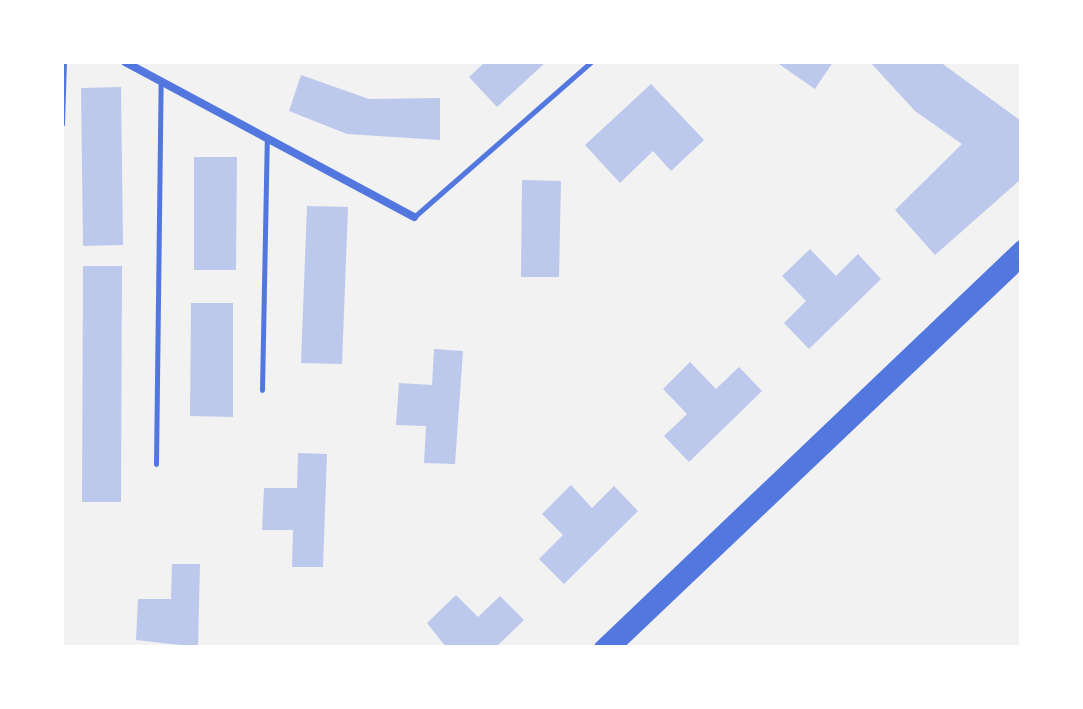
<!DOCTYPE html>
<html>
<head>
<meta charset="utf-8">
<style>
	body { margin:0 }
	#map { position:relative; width:1083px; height:709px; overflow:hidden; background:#f2f2f2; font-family:"Varela Round",sans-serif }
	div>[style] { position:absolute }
	.building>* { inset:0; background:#bdc9ec }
	.service>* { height:5px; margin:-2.5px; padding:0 2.5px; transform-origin:2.5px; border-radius:2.5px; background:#5277de }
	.minor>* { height:8px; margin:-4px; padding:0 4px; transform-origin:4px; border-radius:4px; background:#5277de }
	.tertiary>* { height:12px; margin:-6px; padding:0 6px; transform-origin:6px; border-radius:6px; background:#5277de }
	span { translate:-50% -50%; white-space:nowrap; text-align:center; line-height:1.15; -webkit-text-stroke:8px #fff; paint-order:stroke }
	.frame { position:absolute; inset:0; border:64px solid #fff; pointer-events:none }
</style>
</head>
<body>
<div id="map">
	<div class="building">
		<i style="clip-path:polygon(485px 62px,546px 62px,497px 107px,469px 77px)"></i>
		<i style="clip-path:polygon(776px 62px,833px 62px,815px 89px)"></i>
		<i style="clip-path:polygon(870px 62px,940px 62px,1021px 121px,1021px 179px,935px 255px,895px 210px,962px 144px,915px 111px)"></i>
		<i style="clip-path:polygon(301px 75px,369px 99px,440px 98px,440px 140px,347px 134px,289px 111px)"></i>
		<i style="clip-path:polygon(651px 84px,704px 140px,671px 171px,653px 151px,620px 183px,585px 145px)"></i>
		<i style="clip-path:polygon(121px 87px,123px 245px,83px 246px,81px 88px)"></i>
		<i style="clip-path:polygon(194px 157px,237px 157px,236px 270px,194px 270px)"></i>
		<i style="clip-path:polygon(522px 180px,561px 181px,559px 277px,521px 277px)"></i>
		<i style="clip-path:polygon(307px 206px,348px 207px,342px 364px,301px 363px)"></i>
		<i style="clip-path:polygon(810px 249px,836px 276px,858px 254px,881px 279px,809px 349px,784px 323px,806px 301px,782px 276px)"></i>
		<i style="clip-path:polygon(83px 266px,122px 266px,121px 502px,82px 502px)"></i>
		<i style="clip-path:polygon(191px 303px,233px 303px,233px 417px,190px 416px)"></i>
		<i style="clip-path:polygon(434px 349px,463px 351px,455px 464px,424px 463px,426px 426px,396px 425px,399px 383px,432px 385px)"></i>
		<i style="clip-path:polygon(690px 362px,716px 389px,739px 367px,762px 391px,689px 462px,664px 436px,687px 414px,663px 389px)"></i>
		<i style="clip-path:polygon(298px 453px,327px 454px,323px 567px,292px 567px,293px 530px,262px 530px,264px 488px,297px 488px)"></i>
		<i style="clip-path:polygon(571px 485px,592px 508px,614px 486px,638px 511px,564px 584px,539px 559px,563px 535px,542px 514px)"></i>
		<i style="clip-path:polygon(172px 564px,200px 564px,198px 647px,136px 640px,138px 599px,171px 599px)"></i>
		<i style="clip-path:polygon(456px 595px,478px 617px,500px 596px,524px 620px,496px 647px,446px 647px,427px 623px)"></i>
	</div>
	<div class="service">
		<i style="left:62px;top:124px;width:62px;rotate:-88.2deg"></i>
		<i style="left:414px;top:217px;width:235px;rotate:-41.2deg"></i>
		<i style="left:262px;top:390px;width:251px;rotate:-88.9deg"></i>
		<i style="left:156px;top:464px;width:383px;rotate:-89.3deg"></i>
	</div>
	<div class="minor">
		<i style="left:125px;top:62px;width:328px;rotate:28.2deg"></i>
	</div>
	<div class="tertiary">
		<i style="left:600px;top:647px;width:581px;rotate:-43.61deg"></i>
		<i style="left:616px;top:647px;width:559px;rotate:-43.55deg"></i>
	</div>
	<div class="frame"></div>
</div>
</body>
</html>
